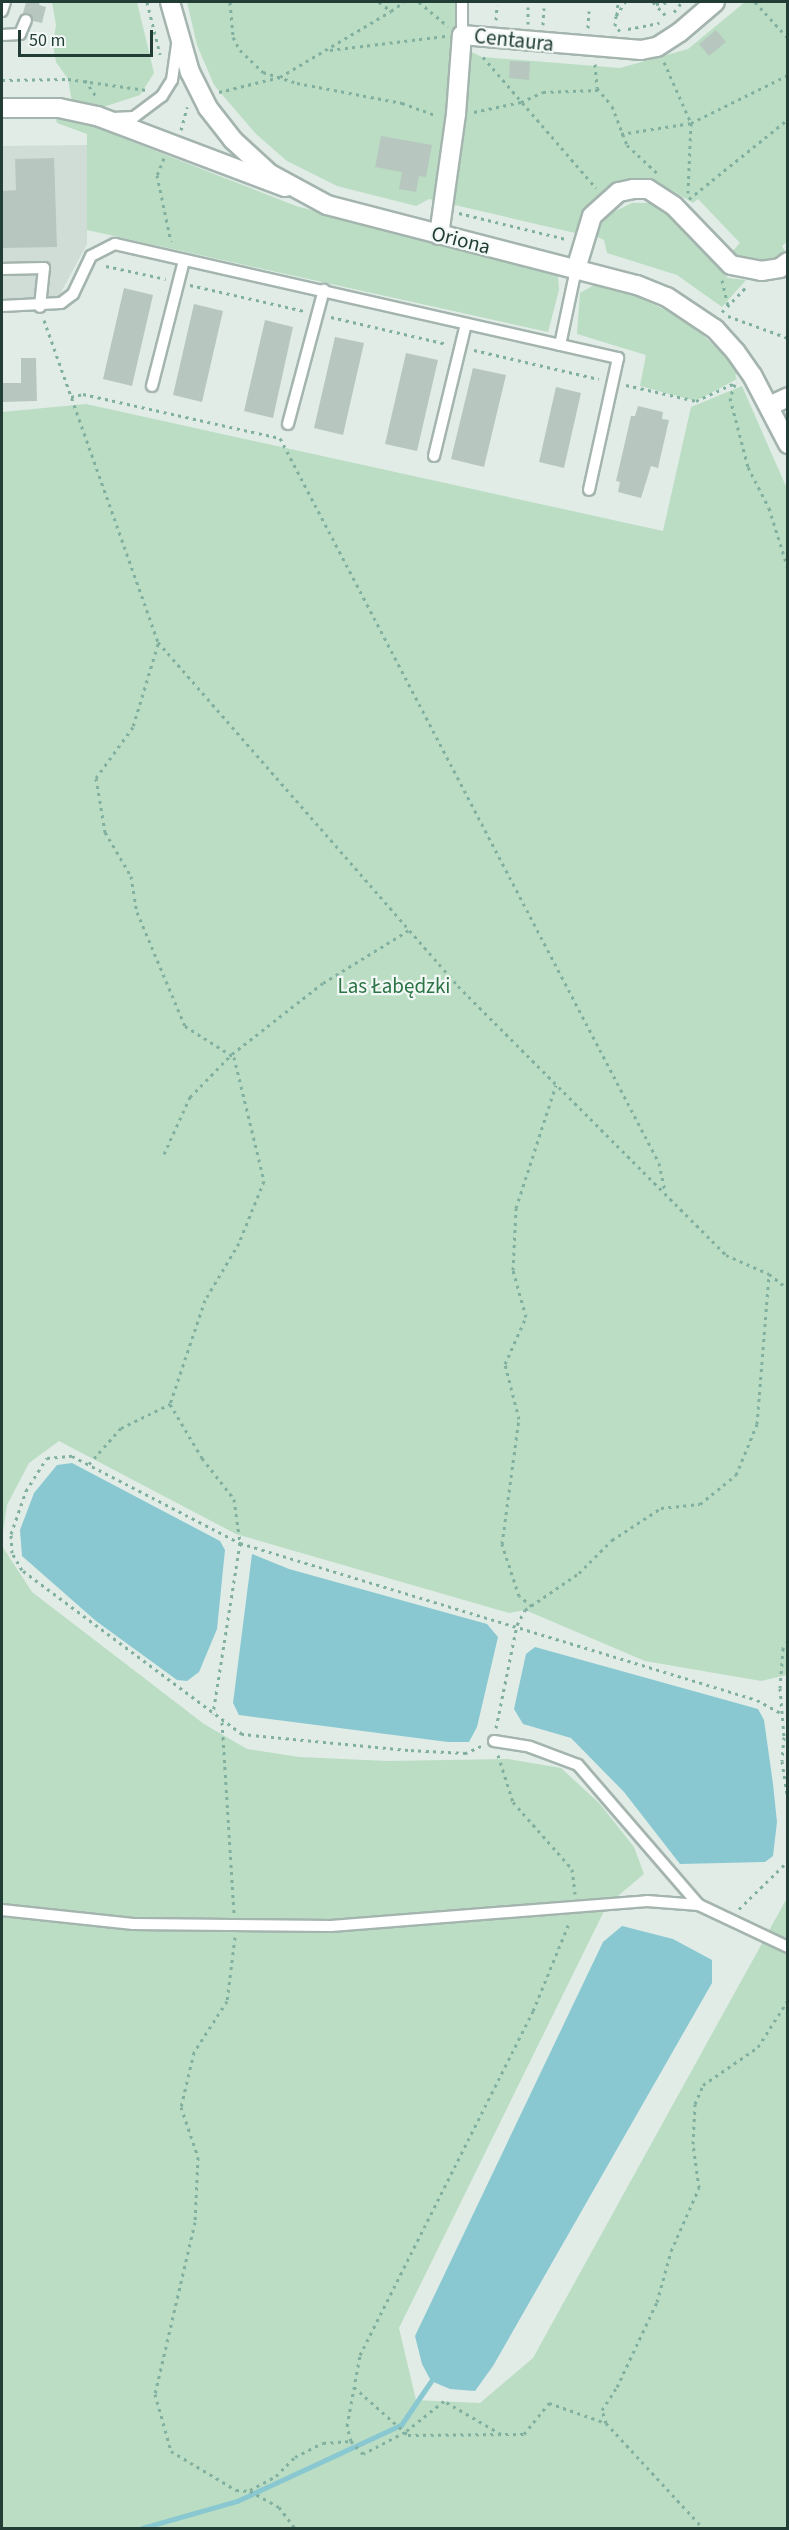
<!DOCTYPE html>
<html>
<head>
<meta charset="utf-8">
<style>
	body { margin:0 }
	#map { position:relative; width:789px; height:2530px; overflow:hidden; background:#e1ece7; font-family:"Source Sans 3",sans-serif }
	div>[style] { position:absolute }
	.built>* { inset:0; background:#d0dcd6 }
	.green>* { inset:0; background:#baddc3 }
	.water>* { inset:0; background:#89c8d1 }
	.stream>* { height:5px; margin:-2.5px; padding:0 2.5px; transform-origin:2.5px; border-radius:2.5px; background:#89c8d1 }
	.building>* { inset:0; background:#b7c7c0 }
	.path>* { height:3px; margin-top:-1.5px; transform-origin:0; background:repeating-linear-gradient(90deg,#82b0a0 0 3px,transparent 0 7.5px) }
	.roads { filter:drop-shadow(2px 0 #a4b4ae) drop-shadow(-2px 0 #a4b4ae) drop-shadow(0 2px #a4b4ae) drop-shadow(0 -2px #a4b4ae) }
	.lane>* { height:10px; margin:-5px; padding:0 5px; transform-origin:5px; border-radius:5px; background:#fff }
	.street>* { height:18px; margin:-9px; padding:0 9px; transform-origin:9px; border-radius:9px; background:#fff }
	.secondary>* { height:18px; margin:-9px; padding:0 9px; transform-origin:9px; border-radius:9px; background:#fff }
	span { translate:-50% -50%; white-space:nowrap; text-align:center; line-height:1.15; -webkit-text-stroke:4.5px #f2f8f5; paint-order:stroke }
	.street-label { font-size:21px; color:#223d35 }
	.park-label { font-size:21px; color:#2c7446 }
	.frame { position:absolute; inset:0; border:3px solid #223d35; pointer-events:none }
	.scale { position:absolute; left:18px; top:30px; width:135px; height:27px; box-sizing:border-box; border:3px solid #223d35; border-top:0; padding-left:8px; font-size:18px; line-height:21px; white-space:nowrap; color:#223d35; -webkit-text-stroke:4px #f2f8f5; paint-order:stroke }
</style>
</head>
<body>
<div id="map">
	<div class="built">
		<i style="clip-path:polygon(87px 145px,87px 244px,57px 300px,2px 298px,2px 146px)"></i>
	</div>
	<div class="green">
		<i style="clip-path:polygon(52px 2px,137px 2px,154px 73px,140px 95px,100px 108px,72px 102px,68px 79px,56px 62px,53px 44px,56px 25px)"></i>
		<i style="clip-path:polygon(187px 2px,458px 2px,455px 44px,482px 57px,620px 68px,688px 49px,745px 2px,787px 2px,788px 241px,782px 246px,787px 255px,756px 264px,740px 260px,730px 254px,740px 243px,698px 199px,693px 203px,673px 191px,643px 180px,600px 195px,575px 233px,429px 199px,416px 206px,337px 186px,287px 161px,256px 134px,214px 85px,197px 45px)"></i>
		<i style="clip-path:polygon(55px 116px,87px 124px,296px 206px,558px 276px,559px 290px,548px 332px,87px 230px,87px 134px,57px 123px)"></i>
		<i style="clip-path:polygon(632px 203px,650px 203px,662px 209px,728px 278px,746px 280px,722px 307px,677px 275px,607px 253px,604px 240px,593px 235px,609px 214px)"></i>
		<i style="clip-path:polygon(594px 285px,632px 294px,688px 321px,727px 358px,739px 373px,735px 375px,737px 379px,696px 401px,640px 386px,646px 355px,577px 334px,580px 293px)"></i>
		<i style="clip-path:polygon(742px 386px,788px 491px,787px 1675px,761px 1681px,645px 1661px,525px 1610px,509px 1613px,236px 1534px,59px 1441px,29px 1463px,7px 1505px,2px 1539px,2px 412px,86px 404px,663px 531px,691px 407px)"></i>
		<i style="clip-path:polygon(2px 1546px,32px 1592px,204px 1724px,247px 1749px,299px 1757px,387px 1761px,508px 1759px,561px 1768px,600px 1804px,634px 1847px,644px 1874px,607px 1905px,399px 2328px,416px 2400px,480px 2403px,533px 2358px,787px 1898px,787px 2528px,2px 2528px)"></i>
	</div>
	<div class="water">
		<i style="clip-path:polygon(72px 1463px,220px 1541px,225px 1550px,217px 1629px,199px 1672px,187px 1681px,177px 1680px,96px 1621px,22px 1556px,20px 1530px,34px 1493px,57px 1465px)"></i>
		<i style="clip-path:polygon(252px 1554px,289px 1569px,487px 1624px,498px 1637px,477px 1727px,469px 1742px,448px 1742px,239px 1715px,233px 1703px)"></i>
		<i style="clip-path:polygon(535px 1647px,758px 1709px,764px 1720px,773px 1784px,777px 1822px,773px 1856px,765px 1862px,680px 1864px,624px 1792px,571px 1738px,523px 1724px,514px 1709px,526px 1654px)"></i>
		<i style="clip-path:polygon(622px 1926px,673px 1939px,712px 1960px,712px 1983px,493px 2366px,475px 2391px,450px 2389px,431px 2381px,422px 2364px,415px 2336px,603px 1942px)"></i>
	</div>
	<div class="stream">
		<i style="left:142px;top:2528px;width:99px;rotate:-15.9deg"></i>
		<i style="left:237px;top:2501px;width:181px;rotate:-24.9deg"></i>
		<i style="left:401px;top:2425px;width:53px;rotate:-55.7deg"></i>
	</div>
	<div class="building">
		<i style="clip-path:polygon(26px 2px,40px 2px,39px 5px,46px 7px,42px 23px,33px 21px,29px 13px,23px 13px)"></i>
		<i style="clip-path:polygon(716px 30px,726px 42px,709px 56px,699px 44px)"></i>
		<i style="clip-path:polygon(510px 61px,530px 62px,529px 80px,509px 78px)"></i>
		<i style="clip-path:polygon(381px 136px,432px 145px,426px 177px,419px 176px,416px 192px,399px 189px,402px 172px,375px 167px)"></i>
		<i style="clip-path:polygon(54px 158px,57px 247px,2px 248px,2px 191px,16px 190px,15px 159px)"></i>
		<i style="clip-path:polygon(124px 288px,153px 295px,132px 386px,103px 379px)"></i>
		<i style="clip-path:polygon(194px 304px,223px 311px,202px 402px,173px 395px)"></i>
		<i style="clip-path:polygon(265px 320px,293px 327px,273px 418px,244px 411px)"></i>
		<i style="clip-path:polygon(335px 337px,364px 343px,343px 435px,314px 428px)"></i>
		<i style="clip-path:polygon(406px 353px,438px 360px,417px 451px,385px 444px)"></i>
		<i style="clip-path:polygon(21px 358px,36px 358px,37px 401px,2px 402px,2px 383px,21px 383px)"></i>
		<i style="clip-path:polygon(473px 368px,506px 375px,484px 467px,451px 459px)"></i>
		<i style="clip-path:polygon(556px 387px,581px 393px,564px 468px,539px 462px)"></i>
		<i style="clip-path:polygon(638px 406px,663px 412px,662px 419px,669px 420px,658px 468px,651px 466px,641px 498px,618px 492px,620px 482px,616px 481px,631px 416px,635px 416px)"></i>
	</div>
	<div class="path">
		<i style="left:147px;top:2px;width:54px;rotate:76deg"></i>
		<i style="left:230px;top:2px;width:35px;rotate:85deg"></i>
		<i style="left:233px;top:37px;width:15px;rotate:62deg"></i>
		<i style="left:240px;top:50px;width:32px;rotate:44deg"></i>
		<i style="left:263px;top:72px;width:36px;rotate:18deg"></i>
		<i style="left:297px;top:83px;width:107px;rotate:10.8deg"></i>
		<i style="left:402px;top:103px;width:37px;rotate:20deg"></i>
		<i style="left:379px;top:2px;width:15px;rotate:37deg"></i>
		<i style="left:391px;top:11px;width:16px;rotate:-35deg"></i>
		<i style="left:419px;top:2px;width:38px;rotate:40deg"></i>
		<i style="left:653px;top:2px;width:22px;rotate:47deg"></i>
		<i style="left:755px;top:2px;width:49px;rotate:47.5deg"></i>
		<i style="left:656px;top:4px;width:14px;rotate:-8deg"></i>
		<i style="left:674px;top:12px;width:13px;rotate:-51deg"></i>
		<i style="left:617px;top:15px;width:13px;rotate:-86deg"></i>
		<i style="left:496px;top:20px;width:15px;rotate:-86deg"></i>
		<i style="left:528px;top:24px;width:17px;rotate:-90deg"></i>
		<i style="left:543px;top:25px;width:17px;rotate:-87deg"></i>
		<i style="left:588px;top:28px;width:17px;rotate:-87deg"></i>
		<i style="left:628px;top:29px;width:32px;rotate:-11deg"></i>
		<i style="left:620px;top:31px;width:7px;rotate:-135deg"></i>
		<i style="left:615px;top:26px;width:10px;rotate:-84deg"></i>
		<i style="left:616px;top:16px;width:17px;rotate:-57deg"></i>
		<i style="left:330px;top:50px;width:116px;rotate:-6.9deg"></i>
		<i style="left:483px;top:57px;width:173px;rotate:49.2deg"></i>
		<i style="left:664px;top:62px;width:67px;rotate:66.1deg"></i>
		<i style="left:691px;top:123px;width:70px;rotate:92.5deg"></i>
		<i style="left:595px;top:64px;width:24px;rotate:85deg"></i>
		<i style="left:597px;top:88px;width:23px;rotate:50deg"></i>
		<i style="left:612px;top:106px;width:42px;rotate:69deg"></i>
		<i style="left:627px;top:145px;width:41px;rotate:43deg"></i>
		<i style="left:2px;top:80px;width:66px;rotate:-0.9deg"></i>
		<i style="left:68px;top:79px;width:79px;rotate:8deg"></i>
		<i style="left:85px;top:80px;width:22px;rotate:56deg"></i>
		<i style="left:219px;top:92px;width:63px;rotate:-13.8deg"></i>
		<i style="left:280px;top:77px;width:129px;rotate:-30.7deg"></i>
		<i style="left:474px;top:112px;width:48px;rotate:-12deg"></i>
		<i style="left:521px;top:102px;width:24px;rotate:-24deg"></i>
		<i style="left:543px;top:92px;width:55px;rotate:-2.1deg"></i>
		<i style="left:181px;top:130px;width:24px;rotate:-75deg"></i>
		<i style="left:621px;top:134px;width:71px;rotate:-8.9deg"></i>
		<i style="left:691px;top:123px;width:108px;rotate:-26.3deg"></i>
		<i style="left:164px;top:158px;width:18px;rotate:112deg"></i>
		<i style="left:157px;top:175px;width:68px;rotate:78.2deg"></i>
		<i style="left:689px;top:199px;width:127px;rotate:-38.9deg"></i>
		<i style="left:459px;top:213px;width:110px;rotate:13.7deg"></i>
		<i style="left:106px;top:266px;width:61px;rotate:12.2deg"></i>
		<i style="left:722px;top:280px;width:26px;rotate:77deg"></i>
		<i style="left:190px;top:285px;width:117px;rotate:12.8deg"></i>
		<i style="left:722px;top:312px;width:36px;rotate:-46deg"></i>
		<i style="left:728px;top:316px;width:64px;rotate:20.1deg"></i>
		<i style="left:331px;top:317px;width:119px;rotate:13.1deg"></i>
		<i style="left:44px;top:320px;width:342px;rotate:70.5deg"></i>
		<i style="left:158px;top:642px;width:456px;rotate:48.9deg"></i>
		<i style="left:458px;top:986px;width:380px;rotate:45.1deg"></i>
		<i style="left:726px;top:1255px;width:47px;rotate:23.8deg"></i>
		<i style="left:769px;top:1274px;width:24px;rotate:38deg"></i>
		<i style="left:474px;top:350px;width:128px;rotate:13.1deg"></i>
		<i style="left:735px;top:384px;width:15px;rotate:110deg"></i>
		<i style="left:730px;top:398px;width:71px;rotate:75.4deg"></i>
		<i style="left:748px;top:467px;width:46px;rotate:62.9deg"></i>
		<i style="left:769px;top:508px;width:64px;rotate:72.7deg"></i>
		<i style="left:626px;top:385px;width:72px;rotate:12.9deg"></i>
		<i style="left:696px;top:401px;width:45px;rotate:-24.9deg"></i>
		<i style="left:71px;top:397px;width:12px;rotate:-14deg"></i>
		<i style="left:83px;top:394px;width:202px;rotate:12.6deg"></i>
		<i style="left:280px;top:438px;width:818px;rotate:62.4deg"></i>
		<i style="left:659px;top:1163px;width:30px;rotate:78deg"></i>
		<i style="left:158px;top:644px;width:87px;rotate:106.8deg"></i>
		<i style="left:133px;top:727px;width:63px;rotate:126deg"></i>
		<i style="left:96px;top:778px;width:55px;rotate:80.5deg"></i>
		<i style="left:105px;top:832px;width:51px;rotate:59.4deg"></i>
		<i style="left:131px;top:876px;width:36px;rotate:81deg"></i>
		<i style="left:137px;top:912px;width:124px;rotate:67.2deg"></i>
		<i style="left:185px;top:1026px;width:58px;rotate:32.3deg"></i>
		<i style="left:234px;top:1057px;width:128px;rotate:76.4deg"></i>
		<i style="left:264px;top:1181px;width:67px;rotate:112deg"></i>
		<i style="left:239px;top:1243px;width:66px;rotate:120.8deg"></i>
		<i style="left:205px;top:1300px;width:110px;rotate:108.6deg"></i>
		<i style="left:170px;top:1404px;width:63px;rotate:59.3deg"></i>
		<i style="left:202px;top:1458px;width:52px;rotate:52deg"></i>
		<i style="left:234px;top:1499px;width:44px;rotate:82.2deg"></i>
		<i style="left:240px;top:1543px;width:173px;rotate:99deg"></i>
		<i style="left:164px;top:1154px;width:63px;rotate:-65.5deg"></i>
		<i style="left:190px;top:1097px;width:60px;rotate:-45.7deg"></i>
		<i style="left:232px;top:1054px;width:115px;rotate:-38deg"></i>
		<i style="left:323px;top:983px;width:101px;rotate:-31.6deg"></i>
		<i style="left:89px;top:1464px;width:48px;rotate:-48.4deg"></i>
		<i style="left:121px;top:1428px;width:55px;rotate:-26.1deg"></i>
		<i style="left:532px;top:1606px;width:16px;rotate:-142deg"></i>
		<i style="left:519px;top:1596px;width:55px;rotate:-108.1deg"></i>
		<i style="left:502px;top:1544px;width:126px;rotate:-82.3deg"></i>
		<i style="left:519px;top:1419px;width:57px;rotate:-104.3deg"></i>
		<i style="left:505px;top:1364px;width:51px;rotate:-65.9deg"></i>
		<i style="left:526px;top:1317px;width:49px;rotate:-105.5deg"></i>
		<i style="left:513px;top:1270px;width:62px;rotate:-87.2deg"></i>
		<i style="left:516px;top:1208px;width:129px;rotate:-72deg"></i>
		<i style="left:788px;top:1641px;width:9px;rotate:126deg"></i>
		<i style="left:783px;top:1648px;width:40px;rotate:94.3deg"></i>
		<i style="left:780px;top:1688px;width:49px;rotate:85.3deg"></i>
		<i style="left:784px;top:1737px;width:24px;rotate:95deg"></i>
		<i style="left:782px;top:1761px;width:40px;rotate:81.5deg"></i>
		<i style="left:222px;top:1722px;width:191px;rotate:86.4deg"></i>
		<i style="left:496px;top:1728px;width:105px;rotate:-78.5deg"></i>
		<i style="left:517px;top:1625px;width:17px;rotate:-62deg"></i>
		<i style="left:525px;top:1610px;width:65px;rotate:-34.4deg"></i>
		<i style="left:579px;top:1573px;width:47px;rotate:-45deg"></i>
		<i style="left:612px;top:1540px;width:59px;rotate:-33.1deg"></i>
		<i style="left:661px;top:1508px;width:39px;rotate:-6deg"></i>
		<i style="left:700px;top:1504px;width:46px;rotate:-38.9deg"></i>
		<i style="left:736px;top:1475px;width:55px;rotate:-67.6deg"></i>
		<i style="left:757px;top:1424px;width:150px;rotate:-85.4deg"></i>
		<i style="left:481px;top:1746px;width:17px;rotate:155deg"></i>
		<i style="left:466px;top:1753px;width:58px;rotate:-177deg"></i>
		<i style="left:408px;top:1750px;width:167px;rotate:-174.5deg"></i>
		<i style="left:242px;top:1734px;width:274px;rotate:-143.3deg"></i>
		<i style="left:22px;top:1570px;width:20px;rotate:-120deg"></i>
		<i style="left:12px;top:1553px;width:19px;rotate:-93deg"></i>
		<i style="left:11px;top:1534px;width:46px;rotate:-70.8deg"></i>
		<i style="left:26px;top:1491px;width:39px;rotate:-58deg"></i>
		<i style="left:47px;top:1458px;width:25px;rotate:-5deg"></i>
		<i style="left:72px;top:1456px;width:189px;rotate:27.4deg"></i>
		<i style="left:240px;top:1543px;width:540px;rotate:16.89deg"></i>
		<i style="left:757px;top:1700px;width:29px;rotate:29deg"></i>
		<i style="left:498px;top:1755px;width:49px;rotate:72.3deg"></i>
		<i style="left:513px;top:1802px;width:89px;rotate:48.6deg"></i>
		<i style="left:572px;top:1869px;width:25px;rotate:83deg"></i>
		<i style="left:739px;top:1909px;width:69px;rotate:-44.4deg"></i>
		<i style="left:235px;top:1937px;width:64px;rotate:97.1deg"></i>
		<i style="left:227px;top:2001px;width:61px;rotate:122.9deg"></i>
		<i style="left:194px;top:2052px;width:57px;rotate:103.3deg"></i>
		<i style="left:181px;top:2107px;width:53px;rotate:71.2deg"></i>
		<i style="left:198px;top:2157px;width:65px;rotate:92.6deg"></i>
		<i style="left:195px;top:2222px;width:177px;rotate:103.1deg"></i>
		<i style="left:155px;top:2394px;width:59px;rotate:74.3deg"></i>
		<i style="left:171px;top:2451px;width:76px;rotate:31deg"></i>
		<i style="left:236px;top:2490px;width:14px;rotate:4deg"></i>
		<i style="left:250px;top:2491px;width:33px;rotate:29deg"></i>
		<i style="left:279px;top:2507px;width:26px;rotate:53deg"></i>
		<i style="left:354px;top:2387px;width:72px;rotate:41.6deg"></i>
		<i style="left:408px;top:2435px;width:116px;rotate:-0.5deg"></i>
		<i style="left:524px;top:2434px;width:40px;rotate:-51deg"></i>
		<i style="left:549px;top:2403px;width:60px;rotate:19.3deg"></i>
		<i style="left:606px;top:2423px;width:143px;rotate:47.3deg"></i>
		<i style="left:606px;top:2423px;width:14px;rotate:-107deg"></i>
		<i style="left:602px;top:2410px;width:27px;rotate:-57deg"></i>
		<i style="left:617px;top:2387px;width:94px;rotate:-64.8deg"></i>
		<i style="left:657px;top:2302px;width:53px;rotate:-74.6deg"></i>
		<i style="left:671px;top:2251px;width:69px;rotate:-66deg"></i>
		<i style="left:699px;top:2188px;width:44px;rotate:-97.8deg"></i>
		<i style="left:693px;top:2144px;width:40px;rotate:-87.1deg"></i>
		<i style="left:695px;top:2104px;width:21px;rotate:-67deg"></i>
		<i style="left:703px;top:2085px;width:67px;rotate:-34.6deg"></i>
		<i style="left:758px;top:2047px;width:56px;rotate:-57.4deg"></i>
		<i style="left:501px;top:2434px;width:66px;rotate:-149.9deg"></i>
		<i style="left:444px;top:2401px;width:50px;rotate:141.5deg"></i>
		<i style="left:405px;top:2432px;width:47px;rotate:152.4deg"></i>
		<i style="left:363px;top:2454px;width:18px;rotate:-133deg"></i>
		<i style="left:351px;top:2441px;width:16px;rotate:-105deg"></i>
		<i style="left:347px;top:2426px;width:72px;rotate:-79.6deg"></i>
		<i style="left:360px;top:2355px;width:385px;rotate:-63.3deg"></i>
		<i style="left:533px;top:2011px;width:97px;rotate:-67.7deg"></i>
		<i style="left:250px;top:2490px;width:30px;rotate:-28deg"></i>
		<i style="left:276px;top:2476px;width:27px;rotate:-45deg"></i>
		<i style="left:295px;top:2457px;width:31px;rotate:-27deg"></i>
		<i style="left:323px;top:2443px;width:28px;rotate:-4deg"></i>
	</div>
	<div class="roads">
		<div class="lane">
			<i style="left:2px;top:11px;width:9px;rotate:-72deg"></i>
			<i style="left:2px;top:35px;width:18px;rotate:-3deg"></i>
			<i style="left:20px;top:34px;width:15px;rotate:-67deg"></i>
			<i style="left:462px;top:35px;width:33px;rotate:-90deg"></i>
			<i style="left:113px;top:118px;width:21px;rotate:-3deg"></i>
			<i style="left:134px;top:117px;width:35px;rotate:-37deg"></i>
			<i style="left:162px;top:96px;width:19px;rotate:-58deg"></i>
			<i style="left:172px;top:80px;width:37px;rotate:-82deg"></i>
			<i style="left:2px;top:269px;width:42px;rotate:-1.4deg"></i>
			<i style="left:44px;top:268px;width:39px;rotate:96deg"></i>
			<i style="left:2px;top:306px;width:59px;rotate:-2.9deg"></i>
			<i style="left:61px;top:303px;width:15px;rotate:-37deg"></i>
			<i style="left:73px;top:294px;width:42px;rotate:-64.7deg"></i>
			<i style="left:91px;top:256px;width:27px;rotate:-27deg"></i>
			<i style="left:115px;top:244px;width:516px;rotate:12.77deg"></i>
			<i style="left:618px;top:358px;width:135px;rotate:102.4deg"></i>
			<i style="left:560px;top:345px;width:78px;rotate:-78.1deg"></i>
			<i style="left:152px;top:386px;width:130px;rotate:-75.7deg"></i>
			<i style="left:288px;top:424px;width:139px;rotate:-75deg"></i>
			<i style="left:434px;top:456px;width:136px;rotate:-76.4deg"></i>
			<i style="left:494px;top:1741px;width:36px;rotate:9deg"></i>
			<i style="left:530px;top:1747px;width:51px;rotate:20.6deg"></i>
			<i style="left:578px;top:1765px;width:185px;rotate:49.2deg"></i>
			<i style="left:2px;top:1910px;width:132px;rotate:6.1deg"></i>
			<i style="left:133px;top:1924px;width:198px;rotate:0.6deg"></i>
			<i style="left:331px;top:1926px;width:317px;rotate:-4.5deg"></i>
			<i style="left:647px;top:1901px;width:52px;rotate:4.4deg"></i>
			<i style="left:699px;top:1905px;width:98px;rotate:25.3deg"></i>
		</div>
		<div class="street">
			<i style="left:2px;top:108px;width:57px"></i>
			<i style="left:59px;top:108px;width:39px;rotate:12deg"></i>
			<i style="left:97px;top:116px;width:201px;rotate:20.7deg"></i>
			<i style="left:439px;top:235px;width:122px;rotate:-82deg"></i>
			<i style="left:456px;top:114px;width:79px;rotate:-85.7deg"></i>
			<i style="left:462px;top:35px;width:180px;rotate:4.8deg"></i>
			<i style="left:641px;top:50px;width:16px;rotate:-11deg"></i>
			<i style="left:657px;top:47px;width:27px;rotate:-33deg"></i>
			<i style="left:680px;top:32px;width:46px;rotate:-40.6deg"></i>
			<i style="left:576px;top:269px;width:55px;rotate:-73.2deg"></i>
			<i style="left:592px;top:216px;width:36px;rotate:-42deg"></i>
			<i style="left:619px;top:192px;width:14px;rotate:-12deg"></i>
			<i style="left:633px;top:189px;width:15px"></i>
			<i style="left:648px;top:189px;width:31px;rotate:33deg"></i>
			<i style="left:674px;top:206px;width:82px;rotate:46deg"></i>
			<i style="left:731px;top:265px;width:31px;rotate:11deg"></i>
			<i style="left:761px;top:271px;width:19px;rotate:-9deg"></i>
			<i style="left:780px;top:268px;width:10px;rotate:-37deg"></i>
			<i style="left:769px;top:406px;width:21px;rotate:-25deg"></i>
		</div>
		<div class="secondary">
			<i style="left:170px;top:2px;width:73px;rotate:74.1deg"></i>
			<i style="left:190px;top:72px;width:40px;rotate:63.4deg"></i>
			<i style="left:208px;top:108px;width:41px;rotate:52deg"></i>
			<i style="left:233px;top:140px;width:50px;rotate:42.6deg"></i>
			<i style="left:270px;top:174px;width:65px;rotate:28.5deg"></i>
			<i style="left:327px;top:205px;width:320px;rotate:14.5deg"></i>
			<i style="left:637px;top:285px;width:32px;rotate:22deg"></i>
			<i style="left:667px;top:297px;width:58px;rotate:33.7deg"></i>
			<i style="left:715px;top:329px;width:30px;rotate:48deg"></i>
			<i style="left:735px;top:351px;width:29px;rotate:55deg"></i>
			<i style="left:752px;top:375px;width:78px;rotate:62.4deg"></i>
		</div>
	</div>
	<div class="street-label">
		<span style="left:514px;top:40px;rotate:6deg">Centaura</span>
		<span style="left:461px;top:240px;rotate:14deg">Oriona</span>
	</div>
	<div class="park-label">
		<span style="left:394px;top:986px">Las Łabędzki</span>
	</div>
	<div class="frame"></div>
	<div class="scale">50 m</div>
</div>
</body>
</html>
